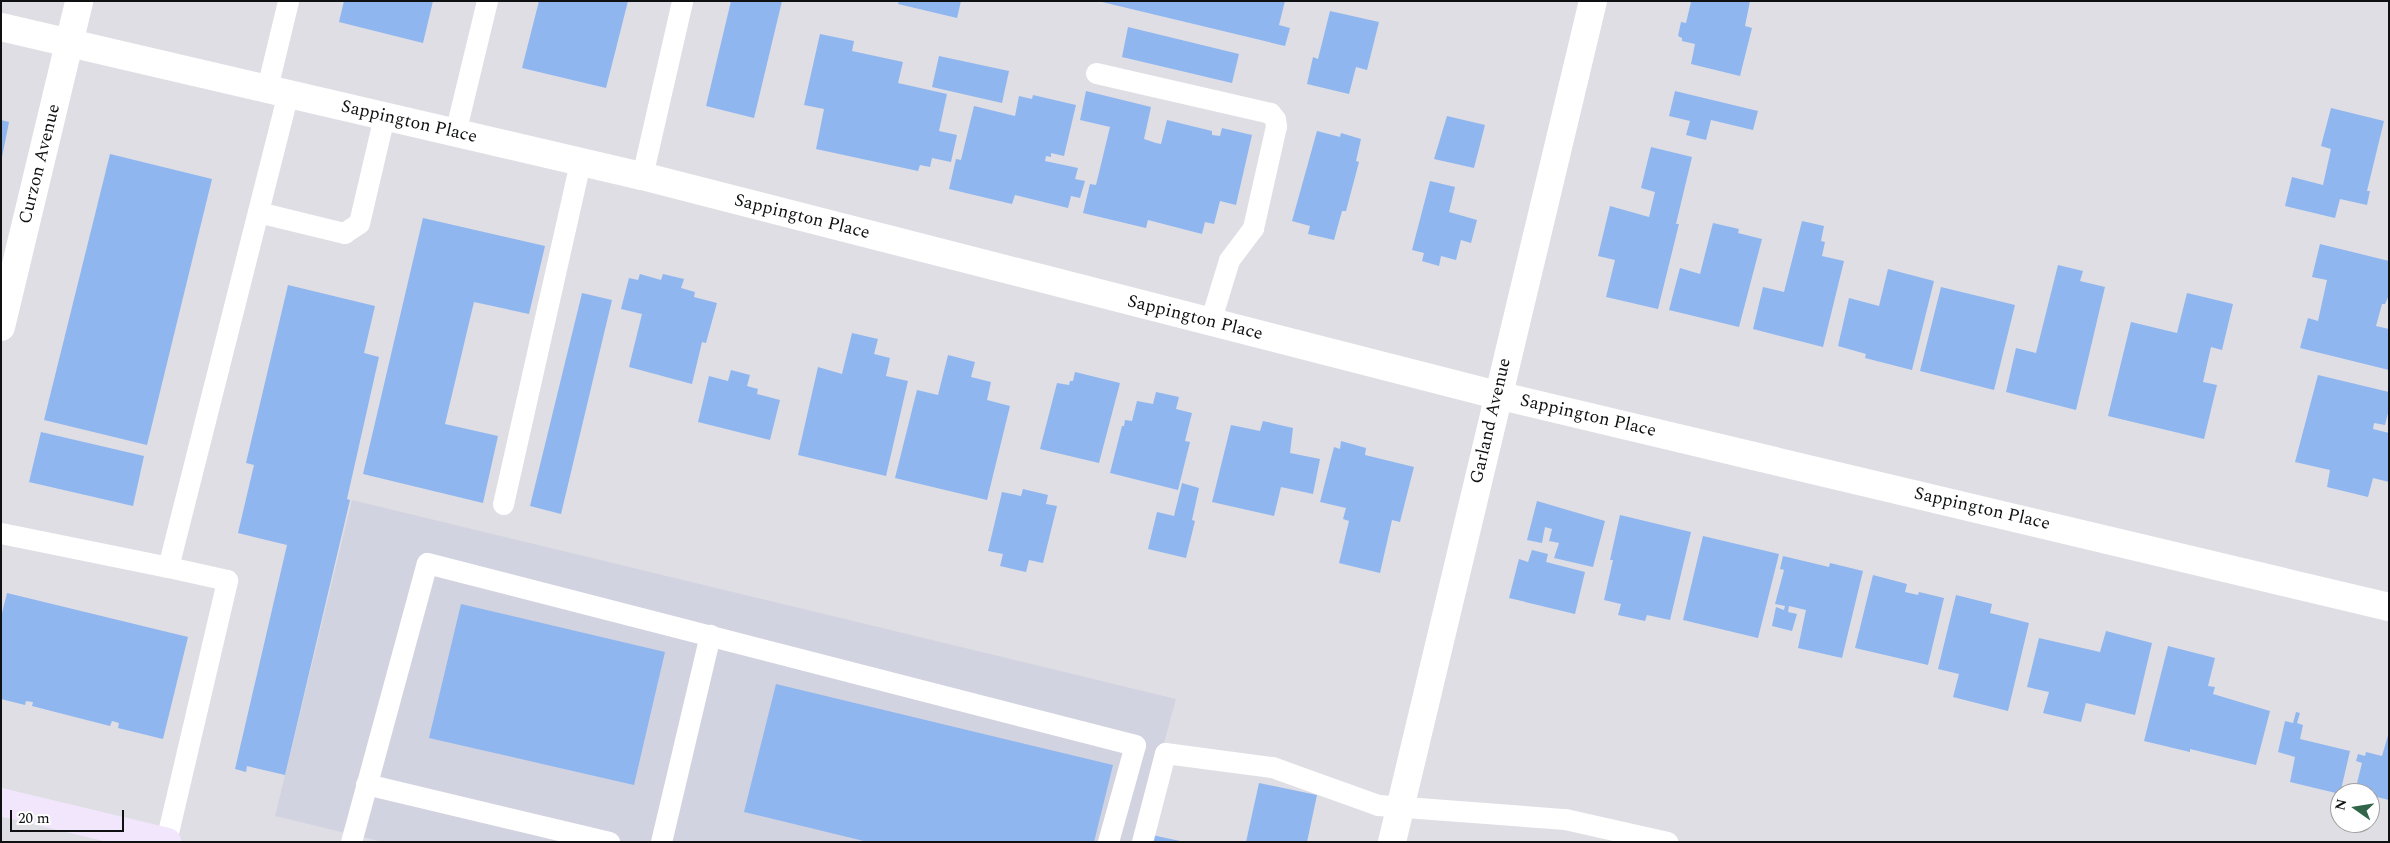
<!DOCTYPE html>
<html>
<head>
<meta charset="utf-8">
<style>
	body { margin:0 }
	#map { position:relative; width:2390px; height:843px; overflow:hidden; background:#dedee4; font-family:Spectral,serif }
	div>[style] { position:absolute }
	.built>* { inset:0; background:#d2d3e0 }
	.building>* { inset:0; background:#90b6ef }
	.lane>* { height:21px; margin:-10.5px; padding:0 10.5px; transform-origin:10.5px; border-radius:10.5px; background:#fff }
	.street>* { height:28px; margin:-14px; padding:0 14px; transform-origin:14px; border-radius:14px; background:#fff }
	.secondary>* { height:28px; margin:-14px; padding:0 14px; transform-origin:14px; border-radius:14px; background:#f2e6fc }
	span { translate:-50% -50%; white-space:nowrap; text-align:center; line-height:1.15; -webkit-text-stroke:4px #fff; paint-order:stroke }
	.street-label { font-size:18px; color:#0f1011 }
	.frame { position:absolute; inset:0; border:2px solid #0f1011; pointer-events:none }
	.north { position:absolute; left:2330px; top:783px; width:50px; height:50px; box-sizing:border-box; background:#fff; border:1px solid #9f9fa0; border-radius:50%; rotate:283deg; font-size:14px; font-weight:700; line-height:20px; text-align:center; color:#0f1011 }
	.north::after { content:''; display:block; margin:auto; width:18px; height:22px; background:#30654a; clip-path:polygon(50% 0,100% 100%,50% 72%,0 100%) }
	.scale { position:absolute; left:10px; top:810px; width:114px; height:22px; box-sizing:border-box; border:2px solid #0f1011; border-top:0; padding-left:6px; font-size:15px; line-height:18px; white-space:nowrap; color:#0f1011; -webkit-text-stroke:4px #fff; paint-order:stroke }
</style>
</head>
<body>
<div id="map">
	<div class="built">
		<i style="clip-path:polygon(352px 500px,1176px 699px,1137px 842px,383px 842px,275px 816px)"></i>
	</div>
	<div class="building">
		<i style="clip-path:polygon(344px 1px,433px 1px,423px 43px,339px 22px)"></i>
		<i style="clip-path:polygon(539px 1px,628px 1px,606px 88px,522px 68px)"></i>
		<i style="clip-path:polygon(731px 1px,782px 1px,754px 118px,706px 106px)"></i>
		<i style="clip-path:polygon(899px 1px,961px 1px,957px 18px,898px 4px)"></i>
		<i style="clip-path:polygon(1285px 1px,1279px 25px,1290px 28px,1285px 46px,1102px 2px)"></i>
		<i style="clip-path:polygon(1695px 1px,1750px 1px,1745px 26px,1752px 28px,1740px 76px,1691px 64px,1695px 44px,1682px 41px,1682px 38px,1678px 36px,1681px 22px,1686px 23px,1691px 2px)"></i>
		<i style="clip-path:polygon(1330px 11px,1379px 22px,1367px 70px,1356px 67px,1349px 94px,1307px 84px,1313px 57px,1318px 59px)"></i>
		<i style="clip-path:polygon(1128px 27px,1239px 54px,1232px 83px,1122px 57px)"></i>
		<i style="clip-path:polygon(820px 34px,854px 41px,852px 51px,903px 62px,898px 83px,947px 94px,939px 131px,957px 135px,951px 162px,932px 158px,930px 167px,920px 165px,918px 171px,816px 149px,824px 109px,804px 105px)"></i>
		<i style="clip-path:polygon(939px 56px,1009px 71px,1002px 103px,932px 87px)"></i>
		<i style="clip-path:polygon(1086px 91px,1151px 107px,1144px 139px,1156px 143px,1161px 144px,1167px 120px,1212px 131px,1212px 135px,1220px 136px,1222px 128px,1252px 135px,1236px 205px,1220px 201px,1214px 224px,1205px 222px,1202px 234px,1148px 220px,1146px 228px,1083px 213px,1090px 184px,1096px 185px,1110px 127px,1080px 120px)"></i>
		<i style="clip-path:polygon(1675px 91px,1758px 111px,1753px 130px,1711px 120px,1706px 140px,1686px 135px,1690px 121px,1669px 116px)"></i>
		<i style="clip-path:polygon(1033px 95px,1076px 105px,1064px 156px,1051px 153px,1051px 157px,1046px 156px,1045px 161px,1078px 168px,1075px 179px,1085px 181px,1080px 198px,1071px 196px,1068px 208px,1015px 195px,1012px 204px,949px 189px,956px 159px,961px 160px,974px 106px,1015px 116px,1019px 96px,1032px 99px)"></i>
		<i style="clip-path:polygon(2331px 108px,2384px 121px,2367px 191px,2370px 191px,2367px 205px,2340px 199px,2335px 218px,2285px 206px,2292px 177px,2323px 185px,2331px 149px,2321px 146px)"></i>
		<i style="clip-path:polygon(1447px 116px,1485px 125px,1474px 168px,1434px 159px)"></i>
		<i style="clip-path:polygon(1px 120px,9px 122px,2px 157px,1px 157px)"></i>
		<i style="clip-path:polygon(1317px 131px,1340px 137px,1341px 133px,1361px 139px,1356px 161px,1359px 162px,1346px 211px,1342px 211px,1334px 240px,1308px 234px,1310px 226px,1292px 221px)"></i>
		<i style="clip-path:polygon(1651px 147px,1692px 157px,1676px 224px,1679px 224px,1658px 309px,1606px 297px,1615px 260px,1598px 256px,1610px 206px,1649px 217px,1655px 192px,1641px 188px)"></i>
		<i style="clip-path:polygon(110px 154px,212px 179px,147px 445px,44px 420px)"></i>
		<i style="clip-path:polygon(1430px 181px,1455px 187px,1449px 212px,1477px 220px,1471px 243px,1461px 240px,1456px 260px,1441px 256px,1439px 266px,1422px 261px,1424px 253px,1412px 250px)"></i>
		<i style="clip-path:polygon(423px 218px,545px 246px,529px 314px,474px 302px,445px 424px,498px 436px,483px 503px,363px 474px)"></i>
		<i style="clip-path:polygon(1802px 221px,1824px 226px,1821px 241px,1825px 242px,1822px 256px,1844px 261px,1823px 347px,1753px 329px,1763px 287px,1784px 292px)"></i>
		<i style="clip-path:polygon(1713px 223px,1739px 229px,1738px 233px,1762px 239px,1739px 327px,1669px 310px,1680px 268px,1700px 274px)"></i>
		<i style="clip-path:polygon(2320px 244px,2389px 261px,2389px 295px,2385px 304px,2382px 304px,2376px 326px,2389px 329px,2389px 370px,2300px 348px,2308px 318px,2318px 321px,2327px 280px,2312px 277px)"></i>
		<i style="clip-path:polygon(2058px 265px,2083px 271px,2080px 281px,2105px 287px,2076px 410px,2006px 392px,2016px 348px,2036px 353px)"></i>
		<i style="clip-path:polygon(1888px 269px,1934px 281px,1912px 370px,1865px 358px,1866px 354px,1838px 346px,1849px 298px,1879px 306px)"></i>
		<i style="clip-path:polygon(640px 274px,661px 280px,663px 274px,684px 279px,681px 288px,695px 292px,694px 297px,717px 303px,706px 343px,702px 342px,692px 384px,629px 367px,642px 314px,621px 309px,629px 278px,638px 280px)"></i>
		<i style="clip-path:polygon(288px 285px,375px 306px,364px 353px,379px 357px,347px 499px,350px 500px,285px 775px,247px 766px,246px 772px,235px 769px,287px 545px,238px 533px,254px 465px,246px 463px)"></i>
		<i style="clip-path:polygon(1941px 287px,2015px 305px,1994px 390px,1920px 371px)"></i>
		<i style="clip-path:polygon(582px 293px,612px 300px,561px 514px,530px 506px)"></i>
		<i style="clip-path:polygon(2187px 293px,2233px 304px,2222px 350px,2211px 347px,2203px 382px,2217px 385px,2204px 439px,2108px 416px,2131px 322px,2177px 333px)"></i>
		<i style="clip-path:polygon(852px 333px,878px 339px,874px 354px,890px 358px,886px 376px,908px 381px,886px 476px,798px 455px,818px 367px,842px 374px)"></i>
		<i style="clip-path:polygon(948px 355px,975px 362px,971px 377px,991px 382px,987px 400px,1010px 406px,987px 500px,895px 478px,917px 390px,938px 395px)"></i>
		<i style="clip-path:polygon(731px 370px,750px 375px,747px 386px,758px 389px,757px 394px,780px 400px,770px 440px,698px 422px,709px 376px,728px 381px)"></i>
		<i style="clip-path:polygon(1075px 372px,1120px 383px,1099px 463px,1040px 449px,1057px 383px,1069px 385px,1070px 381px,1073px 381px)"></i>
		<i style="clip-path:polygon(2318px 375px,2389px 392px,2389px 409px,2385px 425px,2374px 423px,2373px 429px,2389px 433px,2389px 482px,2373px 478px,2368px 497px,2327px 487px,2330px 470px,2295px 462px)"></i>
		<i style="clip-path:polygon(1156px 392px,1179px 397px,1176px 409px,1192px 413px,1185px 441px,1190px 442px,1178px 490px,1110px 473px,1122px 426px,1124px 426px,1125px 420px,1132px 421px,1137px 401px,1153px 404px)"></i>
		<i style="clip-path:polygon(1263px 421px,1293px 428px,1290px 453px,1320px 459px,1313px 494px,1281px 487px,1274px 516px,1212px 502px,1231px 425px,1260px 431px)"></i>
		<i style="clip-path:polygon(41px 432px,144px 456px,133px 506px,29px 482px)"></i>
		<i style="clip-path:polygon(1341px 441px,1366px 448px,1365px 455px,1414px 467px,1400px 522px,1392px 520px,1380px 573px,1339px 563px,1349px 521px,1343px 519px,1346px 508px,1320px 502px,1334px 447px,1340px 449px)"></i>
		<i style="clip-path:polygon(1182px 483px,1199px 488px,1192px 520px,1195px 521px,1186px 558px,1148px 549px,1157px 512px,1174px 516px)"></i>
		<i style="clip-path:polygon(1023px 489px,1048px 495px,1046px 504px,1057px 506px,1043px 563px,1029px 560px,1026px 572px,1000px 566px,1003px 554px,988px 551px,1002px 492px,1021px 496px)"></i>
		<i style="clip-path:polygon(1537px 501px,1605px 521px,1593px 567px,1554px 558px,1559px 543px,1549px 541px,1552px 529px,1545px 527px,1542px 543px,1527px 540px)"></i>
		<i style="clip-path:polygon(1620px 515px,1691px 532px,1670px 620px,1647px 615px,1645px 621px,1618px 615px,1621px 604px,1604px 600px,1613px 560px,1610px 560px)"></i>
		<i style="clip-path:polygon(1703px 536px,1779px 554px,1758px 638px,1683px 620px)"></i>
		<i style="clip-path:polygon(1532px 550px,1548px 554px,1546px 562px,1585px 572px,1575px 614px,1509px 598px,1519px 559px,1528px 562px)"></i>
		<i style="clip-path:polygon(1783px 556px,1829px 567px,1830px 563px,1863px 571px,1842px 658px,1798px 648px,1806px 610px,1789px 606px,1788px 612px,1797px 614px,1792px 631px,1772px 626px,1776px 607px,1784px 610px,1785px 606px,1775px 604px,1784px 570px,1780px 569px)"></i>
		<i style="clip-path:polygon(1873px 575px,1907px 584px,1905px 592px,1918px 595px,1919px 592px,1944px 598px,1928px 665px,1855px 648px)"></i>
		<i style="clip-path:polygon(7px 593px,188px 637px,163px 739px,118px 728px,119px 723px,112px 721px,110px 726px,32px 706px,33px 702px,26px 701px,25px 705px,1px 699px,1px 617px)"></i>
		<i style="clip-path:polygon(1956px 595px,1992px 604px,1990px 613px,2029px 623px,2008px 711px,1953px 697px,1959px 674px,1938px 669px)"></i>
		<i style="clip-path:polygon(461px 604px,665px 652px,634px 785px,429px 738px)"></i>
		<i style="clip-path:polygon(2106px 631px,2152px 643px,2135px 715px,2086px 703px,2081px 722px,2043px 713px,2049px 692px,2027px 687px,2039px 638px,2100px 652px)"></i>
		<i style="clip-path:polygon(2168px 646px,2215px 658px,2208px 686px,2215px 687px,2213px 694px,2270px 711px,2256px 765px,2190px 749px,2190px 752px,2144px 741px)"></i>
		<i style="clip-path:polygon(776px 684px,1113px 765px,1094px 842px,868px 842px,744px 812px)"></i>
		<i style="clip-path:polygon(2296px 712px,2300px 713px,2297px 723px,2303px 725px,2300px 739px,2350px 751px,2340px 794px,2290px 782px,2295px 757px,2278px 752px,2285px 721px,2293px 723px)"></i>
		<i style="clip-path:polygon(2389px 732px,2389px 800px,2373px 796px,2374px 791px,2356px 787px,2362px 763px,2356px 761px,2358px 754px,2365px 756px,2366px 752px,2382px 756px)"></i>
		<i style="clip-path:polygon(1259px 783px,1317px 795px,1307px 842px,1246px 842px)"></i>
		<i style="clip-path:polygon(1152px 835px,1180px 841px,1180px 842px,1151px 842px)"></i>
	</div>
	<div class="lane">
		<i style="left:1096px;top:73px;width:179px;rotate:12.9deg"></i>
		<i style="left:1270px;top:113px;width:8px;rotate:50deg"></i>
		<i style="left:1275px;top:119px;width:7px;rotate:82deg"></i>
		<i style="left:1276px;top:126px;width:105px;rotate:102.7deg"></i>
		<i style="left:1253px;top:228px;width:40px;rotate:127deg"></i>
		<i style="left:1229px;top:260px;width:65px;rotate:107deg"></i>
		<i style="left:267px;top:88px;width:89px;rotate:-76.4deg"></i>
		<i style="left:455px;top:133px;width:136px;rotate:-76.4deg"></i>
		<i style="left:642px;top:176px;width:180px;rotate:-77.1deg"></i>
		<i style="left:258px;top:212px;width:89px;rotate:13.7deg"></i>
		<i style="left:344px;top:233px;width:18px;rotate:-34deg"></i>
		<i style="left:359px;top:223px;width:110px;rotate:-76.8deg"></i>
		<i style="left:503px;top:504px;width:351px;rotate:-77.3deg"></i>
		<i style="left:1px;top:533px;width:170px;rotate:11.5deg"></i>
		<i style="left:168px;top:567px;width:488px;rotate:-75.8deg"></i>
		<i style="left:366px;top:784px;width:250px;rotate:13.4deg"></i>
		<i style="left:166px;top:841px;width:268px;rotate:-76.8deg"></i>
		<i style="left:227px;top:580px;width:60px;rotate:-167.6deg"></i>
		<i style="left:351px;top:842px;width:289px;rotate:-74.8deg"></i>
		<i style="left:427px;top:563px;width:731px;rotate:14.42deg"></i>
		<i style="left:1135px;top:745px;width:101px;rotate:105.6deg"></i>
		<i style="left:661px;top:842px;width:213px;rotate:-76.7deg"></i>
		<i style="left:1142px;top:842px;width:92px;rotate:-75.5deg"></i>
		<i style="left:1165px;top:753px;width:108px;rotate:7.5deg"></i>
		<i style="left:1272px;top:767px;width:113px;rotate:19.7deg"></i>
		<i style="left:1378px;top:805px;width:188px;rotate:4.3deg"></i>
		<i style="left:1565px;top:819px;width:105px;rotate:12.7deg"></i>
	</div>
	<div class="street">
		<i style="left:1px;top:27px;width:658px;rotate:13.09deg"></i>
		<i style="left:642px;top:176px;width:883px;rotate:14.37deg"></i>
		<i style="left:1497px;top:395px;width:917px;rotate:13.37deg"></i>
		<i style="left:1px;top:327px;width:335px;rotate:-76.5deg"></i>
		<i style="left:1392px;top:842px;width:865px;rotate:-76.56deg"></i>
	</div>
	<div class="secondary">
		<i style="left:1px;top:802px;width:171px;rotate:13.5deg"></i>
	</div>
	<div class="street-label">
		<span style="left:409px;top:122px;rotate:13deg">Sappington Place</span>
		<span style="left:40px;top:164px;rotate:-76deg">Curzon Avenue</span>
		<span style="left:802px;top:217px;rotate:14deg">Sappington Place</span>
		<span style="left:1195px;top:318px;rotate:14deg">Sappington Place</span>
		<span style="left:1588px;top:416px;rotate:13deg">Sappington Place</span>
		<span style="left:1491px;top:421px;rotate:-77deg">Garland Avenue</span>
		<span style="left:1982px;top:509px;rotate:13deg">Sappington Place</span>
	</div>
	<div class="frame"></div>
	<div class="north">N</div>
	<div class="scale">20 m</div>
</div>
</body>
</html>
